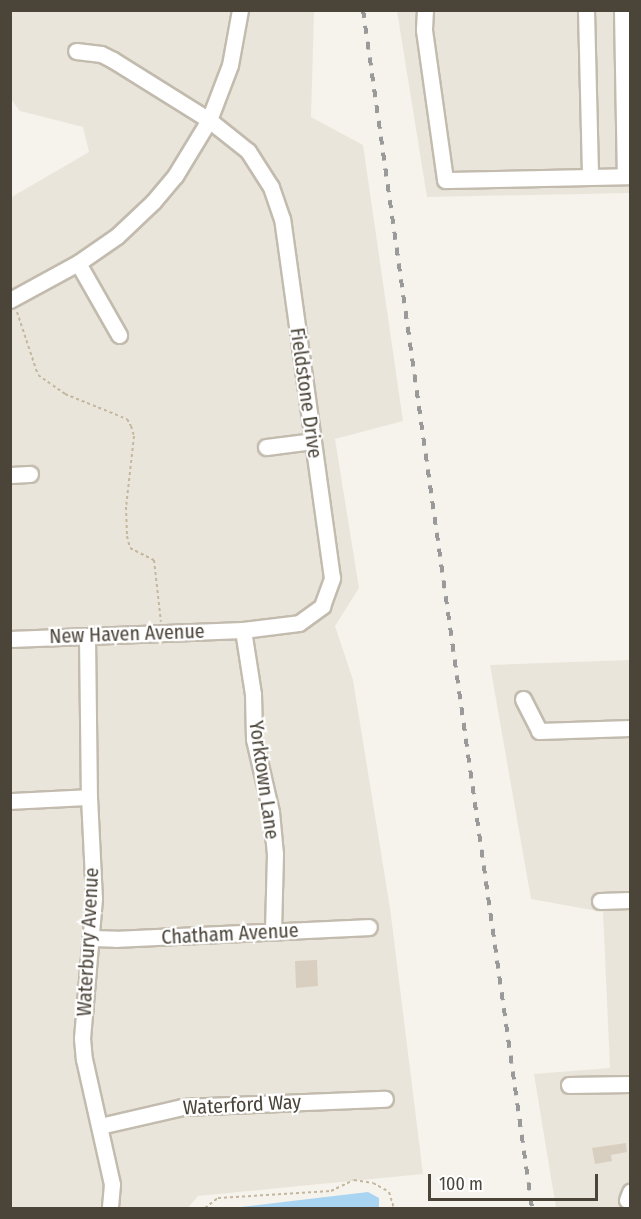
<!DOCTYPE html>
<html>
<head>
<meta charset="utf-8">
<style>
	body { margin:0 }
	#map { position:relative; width:641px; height:1219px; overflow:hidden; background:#f6f3ec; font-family:"Fira Sans Condensed",sans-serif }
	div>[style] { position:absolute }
	.residential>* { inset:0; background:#eae5da }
	.water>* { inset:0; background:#a9d4f2 }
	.building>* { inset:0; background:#d8cfc1 }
	.path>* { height:2px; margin-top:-1px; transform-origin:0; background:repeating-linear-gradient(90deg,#c4b79f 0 3px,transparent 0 6px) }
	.roads { filter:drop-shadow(2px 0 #c2bbae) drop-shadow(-2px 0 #c2bbae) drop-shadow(0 2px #c2bbae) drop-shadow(0 -2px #c2bbae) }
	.minor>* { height:15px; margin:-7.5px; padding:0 7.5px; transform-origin:7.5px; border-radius:7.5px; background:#fff }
	.rail>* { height:4px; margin-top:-2px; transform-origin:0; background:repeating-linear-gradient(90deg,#9a9a9a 0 8px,transparent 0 16px) }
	span { translate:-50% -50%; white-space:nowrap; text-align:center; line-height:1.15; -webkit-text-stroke:4.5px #fff; paint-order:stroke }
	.street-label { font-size:20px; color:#4b4439 }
	.frame { position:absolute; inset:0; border:12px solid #4b4439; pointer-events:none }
	.scale { position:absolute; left:428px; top:1174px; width:170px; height:27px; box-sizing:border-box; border:3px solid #4b4439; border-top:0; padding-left:8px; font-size:18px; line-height:21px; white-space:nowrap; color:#4b4439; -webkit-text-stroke:4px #fff; paint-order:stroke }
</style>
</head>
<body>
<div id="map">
	<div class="residential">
		<i style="clip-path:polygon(11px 11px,314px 11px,311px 117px,363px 145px,403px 421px,335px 439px,359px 588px,335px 626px,353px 680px,390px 908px,423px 1174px,198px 1196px,188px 1208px,11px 1208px,10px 198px,89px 152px,83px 127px,20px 111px,11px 99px)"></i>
		<i style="clip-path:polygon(397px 11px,630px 11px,630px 193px,427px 197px)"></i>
		<i style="clip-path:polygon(630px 660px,630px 1208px,556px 1208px,534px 1074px,610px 1068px,603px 912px,531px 899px,490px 665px)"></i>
	</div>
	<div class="water">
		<i style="clip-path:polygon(368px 1192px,379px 1198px,379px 1208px,233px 1208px)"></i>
	</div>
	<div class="building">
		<i style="clip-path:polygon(317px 960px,318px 986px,296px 988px,295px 961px)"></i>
		<i style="clip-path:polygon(626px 1143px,627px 1152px,611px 1155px,612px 1161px,595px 1164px,592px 1148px)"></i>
	</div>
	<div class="path">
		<i style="left:17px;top:312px;width:66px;rotate:71.6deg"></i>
		<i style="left:38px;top:375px;width:33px;rotate:35deg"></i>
		<i style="left:65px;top:394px;width:67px;rotate:22deg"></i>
		<i style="left:127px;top:419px;width:8px;rotate:60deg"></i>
		<i style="left:131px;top:426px;width:10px;rotate:73deg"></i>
		<i style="left:134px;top:436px;width:71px;rotate:96.4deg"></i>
		<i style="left:126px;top:507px;width:29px;rotate:88deg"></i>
		<i style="left:127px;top:536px;width:12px;rotate:76deg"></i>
		<i style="left:130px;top:548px;width:27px;rotate:27deg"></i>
		<i style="left:154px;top:560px;width:62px;rotate:83.6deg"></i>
		<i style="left:205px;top:1208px;width:16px;rotate:-38deg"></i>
		<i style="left:218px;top:1198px;width:113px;rotate:-3.5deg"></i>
		<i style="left:331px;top:1191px;width:25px;rotate:-26deg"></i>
		<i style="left:354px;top:1180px;width:19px;rotate:9deg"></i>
		<i style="left:373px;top:1183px;width:18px;rotate:29deg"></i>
		<i style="left:389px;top:1192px;width:17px;rotate:73deg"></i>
	</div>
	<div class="roads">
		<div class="minor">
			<i style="left:425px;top:10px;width:20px;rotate:93deg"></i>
			<i style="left:424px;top:30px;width:151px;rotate:82deg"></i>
			<i style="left:445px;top:180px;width:185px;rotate:-1.2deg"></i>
			<i style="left:586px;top:10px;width:167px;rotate:88.6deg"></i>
			<i style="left:622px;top:10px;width:166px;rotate:89deg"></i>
			<i style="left:78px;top:263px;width:83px;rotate:60.3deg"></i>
			<i style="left:10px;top:300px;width:77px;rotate:-28.6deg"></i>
			<i style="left:78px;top:263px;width:47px;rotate:-34.7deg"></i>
			<i style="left:117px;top:236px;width:50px;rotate:-43.4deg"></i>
			<i style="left:153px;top:202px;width:34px;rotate:-50deg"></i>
			<i style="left:175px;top:176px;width:66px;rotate:-58.7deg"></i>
			<i style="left:209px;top:120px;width:59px;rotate:-69.1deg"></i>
			<i style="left:230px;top:65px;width:56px;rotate:-79.7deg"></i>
			<i style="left:266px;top:447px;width:47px;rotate:-7.3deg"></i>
			<i style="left:10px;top:475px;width:20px;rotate:-3deg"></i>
			<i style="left:243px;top:630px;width:65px;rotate:81.1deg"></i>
			<i style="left:253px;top:694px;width:45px;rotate:88.7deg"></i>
			<i style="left:254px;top:739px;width:75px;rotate:76.9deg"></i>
			<i style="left:271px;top:812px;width:42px;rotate:84.6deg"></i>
			<i style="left:275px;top:854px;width:77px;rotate:91.5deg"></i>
			<i style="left:87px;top:637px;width:160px;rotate:89.3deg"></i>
			<i style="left:89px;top:797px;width:101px;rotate:87.2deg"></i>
			<i style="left:94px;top:898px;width:141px;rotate:94.9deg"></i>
			<i style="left:82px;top:1038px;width:21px;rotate:85deg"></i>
			<i style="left:84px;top:1059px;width:128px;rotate:77.4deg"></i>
			<i style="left:112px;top:1184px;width:24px;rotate:95deg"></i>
			<i style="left:10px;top:639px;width:233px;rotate:-2.2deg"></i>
			<i style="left:243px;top:630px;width:56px;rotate:-7.1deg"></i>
			<i style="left:299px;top:623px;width:29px;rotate:-36deg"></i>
			<i style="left:322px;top:606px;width:30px;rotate:-70deg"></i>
			<i style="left:332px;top:578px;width:362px;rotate:-97.9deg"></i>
			<i style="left:282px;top:219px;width:34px;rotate:-109deg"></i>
			<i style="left:271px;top:187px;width:43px;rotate:-122.6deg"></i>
			<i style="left:248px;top:151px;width:50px;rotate:-141.5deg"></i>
			<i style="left:209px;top:120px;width:113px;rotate:-148deg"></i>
			<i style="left:113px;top:60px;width:13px;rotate:-153deg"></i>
			<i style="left:101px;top:54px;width:25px;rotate:-173deg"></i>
			<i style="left:523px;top:699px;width:36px;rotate:63deg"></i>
			<i style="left:539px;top:731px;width:91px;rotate:-1.9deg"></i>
			<i style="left:10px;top:801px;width:79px;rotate:-2.9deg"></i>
			<i style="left:600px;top:901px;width:30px;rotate:-2deg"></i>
			<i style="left:92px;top:938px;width:24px;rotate:2deg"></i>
			<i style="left:116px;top:939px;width:253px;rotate:-2.7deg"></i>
			<i style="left:569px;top:1085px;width:61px;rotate:-0.9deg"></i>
			<i style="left:100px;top:1126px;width:84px;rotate:-13deg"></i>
			<i style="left:182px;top:1107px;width:203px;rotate:-2.3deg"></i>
			<i style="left:627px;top:1200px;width:9px;rotate:-69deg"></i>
		</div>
	</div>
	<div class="rail">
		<i style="left:363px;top:10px;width:1210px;rotate:81.97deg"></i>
	</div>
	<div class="street-label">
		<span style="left:306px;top:393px;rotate:82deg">Fieldstone Drive</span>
		<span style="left:127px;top:634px;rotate:-2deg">New Haven Avenue</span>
		<span style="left:264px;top:780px;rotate:82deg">Yorktown Lane</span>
		<span style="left:230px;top:934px;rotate:-3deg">Chatham Avenue</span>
		<span style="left:88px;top:942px;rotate:-87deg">Waterbury Avenue</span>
		<span style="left:242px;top:1105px;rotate:-3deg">Waterford Way</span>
	</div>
	<div class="frame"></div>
	<div class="scale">100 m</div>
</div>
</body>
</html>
